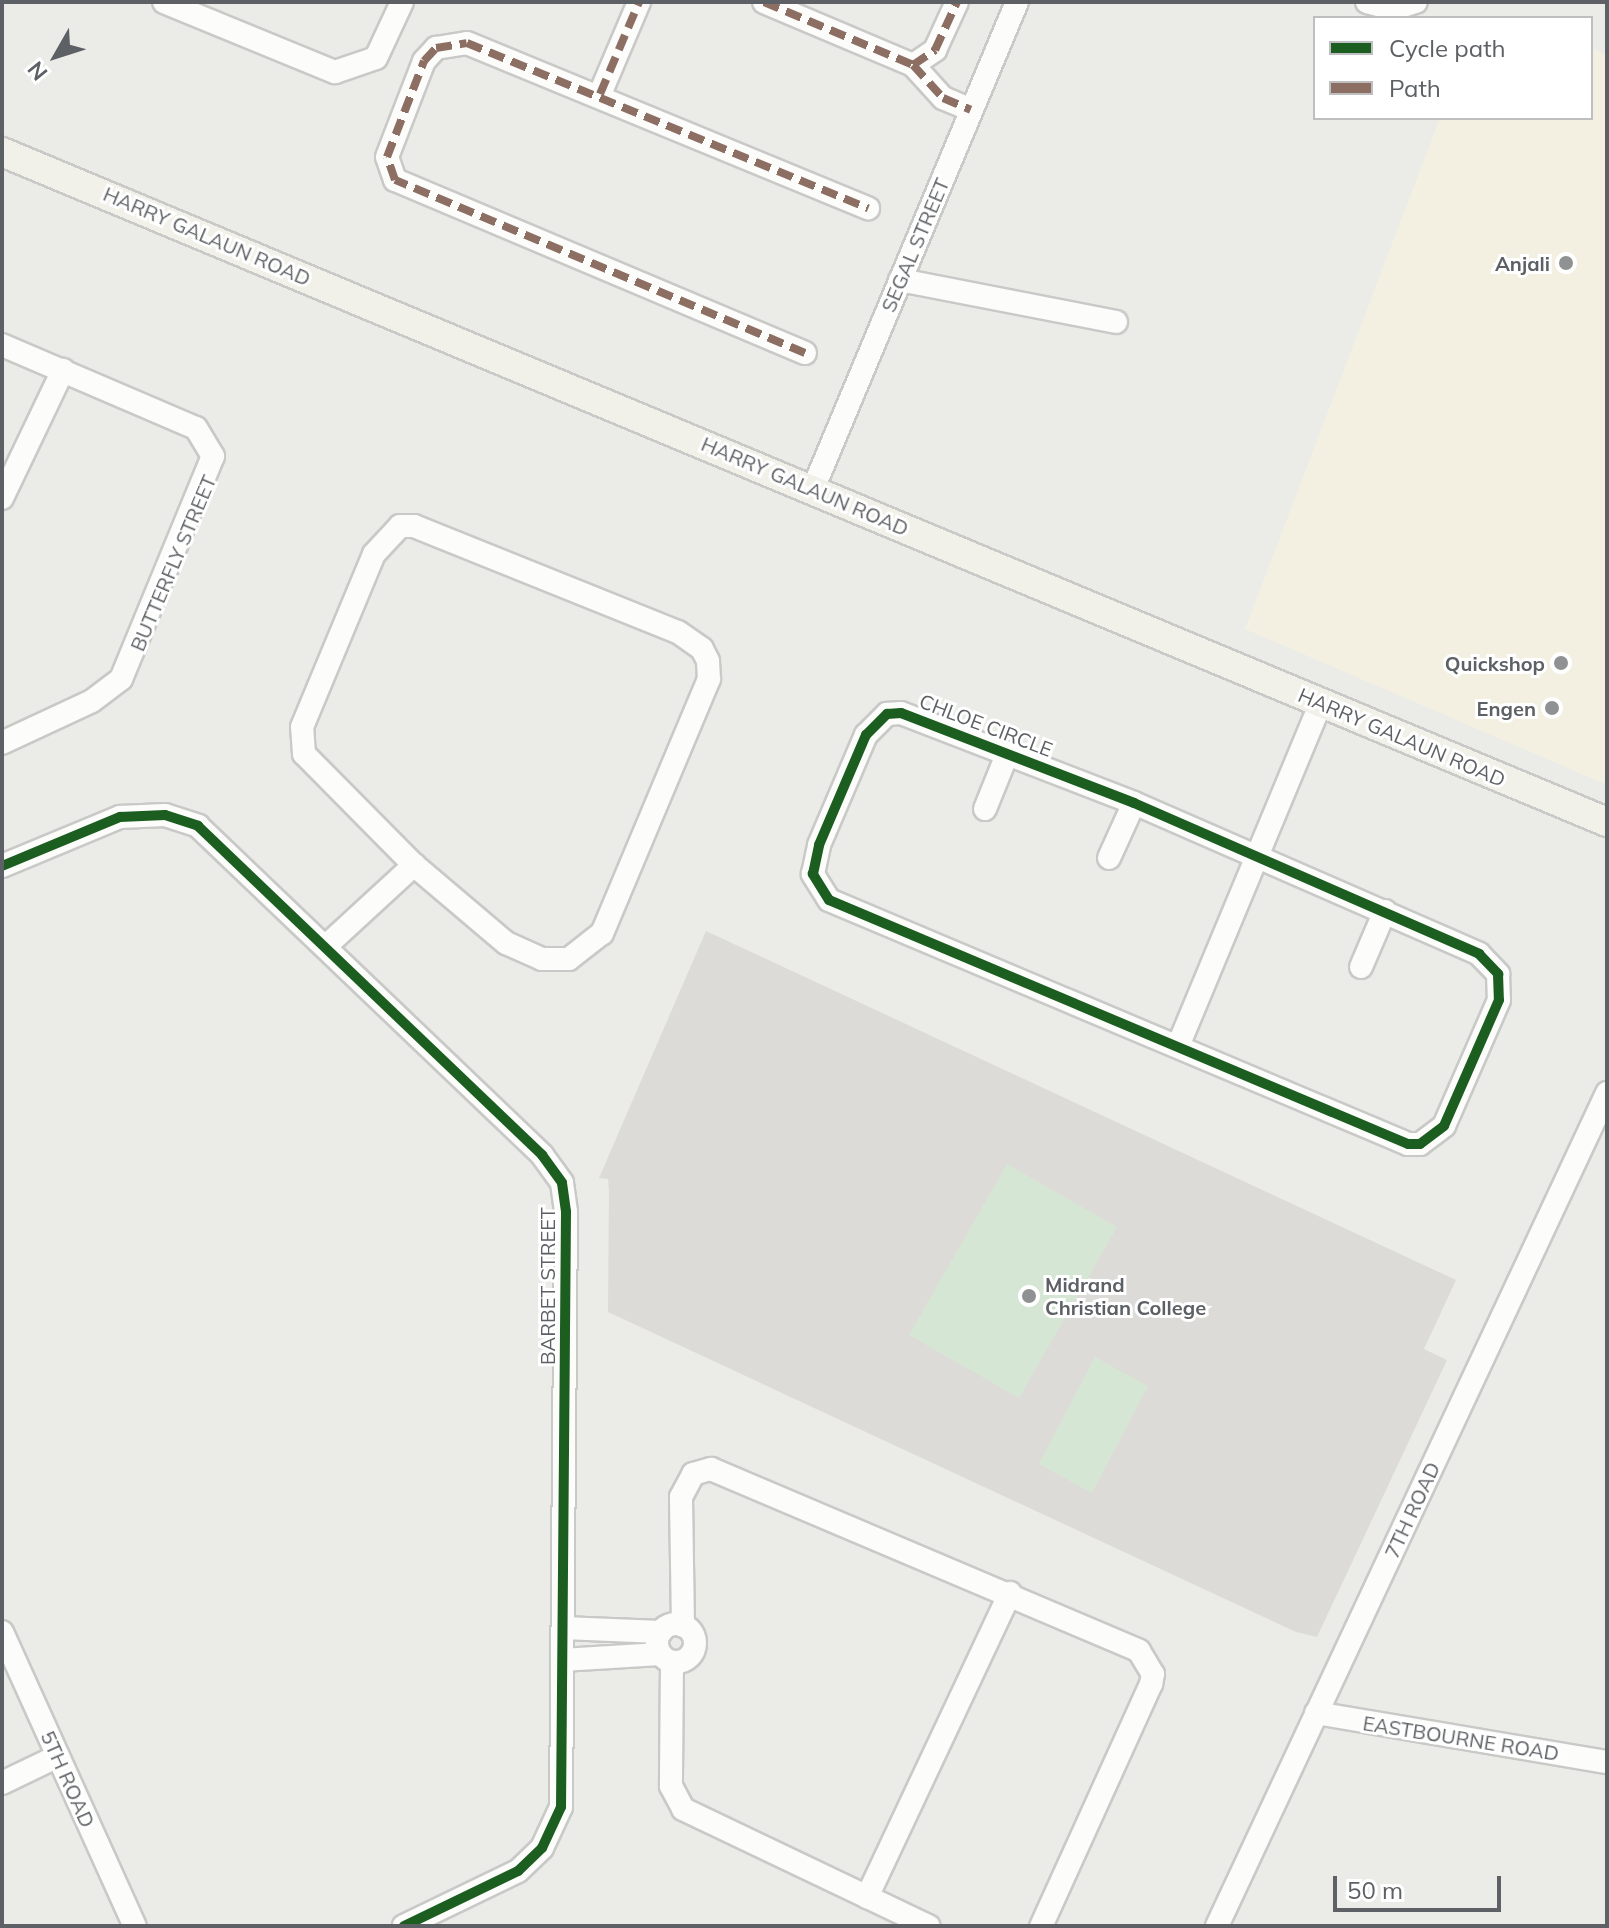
<!DOCTYPE html>
<html>
<head>
<meta charset="utf-8">
<style>
	body { margin:0 }
	#map { position:relative; width:1609px; height:1928px; overflow:hidden; background:#ebebe7; font-family:Mulish,sans-serif }
	div>[style] { position:absolute }
	.commercial>* { inset:0; background:#f3f0e2 }
	.education>* { inset:0; background:#dddbd7 }
	.green>* { inset:0; background:#d6e6d4 }
	.roads { filter:drop-shadow(2px 0 #c9c9c8) drop-shadow(-2px 0 #c9c9c8) drop-shadow(0 2px #c9c9c8) drop-shadow(0 -2px #c9c9c8) }
	.minor>* { height:22px; margin:-11px; padding:0 11px; transform-origin:11px; border-radius:11px; background:#fcfcfb }
	.minor>.ring { margin:-11px; padding:0; box-sizing:content-box; background:none; border:22px solid #fcfcfb; border-radius:50% }
	.major>* { height:28px; margin:-14px; padding:0 14px; transform-origin:14px; border-radius:14px; background:#f1f0e9 }
	.quiet>* { height:8px; margin-top:-4px; transform-origin:0; background:repeating-linear-gradient(90deg,#8d6e63 0 16px,transparent 0 24px) }
	.cycleway>* { height:10px; margin:-5px; padding:0 5px; transform-origin:5px; border-radius:5px; background:#1b5e20 }
	.dots>* { width:22px; height:22px; translate:-50% -50%; box-sizing:border-box; border:4px solid #fff; border-radius:50% }
	span { translate:-50% -50%; white-space:nowrap; text-align:center; line-height:1.15; -webkit-text-stroke:6px #fff; paint-order:stroke }
	.street-label { font-size:20px; color:#5d6064 }
	.poi-label { font-size:20px; color:#5d6064; font-weight:700 }
	.right { translate:-100% -50%; text-align:right }
	.left { translate:0 -50%; text-align:left }
	.frame { position:absolute; inset:0; border:4px solid #5d6064; pointer-events:none }
	.legend { position:absolute; left:1313px; top:16px; width:280px; height:104px; box-sizing:border-box; background:#fff; border:2px solid #bebfc1; margin:0; padding:10px 14px; list-style:none; font-size:24px; color:#5d6064 }
	.legend li { display:flex; align-items:center; gap:16px; height:40px }
	.legend b { width:40px; border:2px solid #bebfc1 }
	.north { position:absolute; left:16px; top:16px; width:80px; height:80px; -webkit-text-stroke:6px #fff; paint-order:stroke; rotate:231deg; font-size:22px; font-weight:700; line-height:32px; text-align:center; color:#5d6064 }
	.north::after { content:''; display:block; margin:auto; width:28px; height:36px; background:#5d6064; clip-path:polygon(50% 0,100% 100%,50% 72%,0 100%) }
	.scale { position:absolute; left:1333px; top:1876px; width:168px; height:36px; box-sizing:border-box; border:4px solid #5d6064; border-top:0; padding-left:10px; font-size:24px; line-height:28px; white-space:nowrap; color:#5d6064; -webkit-text-stroke:6px #fff; paint-order:stroke }
</style>
</head>
<body>
<div id="map">
	<div class="commercial">
		<i style="clip-path:polygon(1591px 48px,1607px 55px,1607px 785px,1245px 629px,1440px 118px,1591px 118px)"></i>
	</div>
	<div class="education">
		<i style="clip-path:polygon(706px 931px,1456px 1280px,1424px 1349px,1447px 1360px,1317px 1637px,1296px 1632px,608px 1312px,609px 1190px,608px 1179px,599px 1178px)"></i>
	</div>
	<div class="green">
		<i style="clip-path:polygon(1007px 1164px,1117px 1227px,1019px 1398px,909px 1335px)"></i>
		<i style="clip-path:polygon(1095px 1357px,1148px 1386px,1092px 1493px,1039px 1464px)"></i>
	</div>
	<div class="roads">
		<div class="minor">
			<i style="left:164px;top:2px;width:185px;rotate:22.3deg"></i>
			<i style="left:335px;top:72px;width:43px;rotate:-18.9deg"></i>
			<i style="left:376px;top:58px;width:62px;rotate:-65.1deg"></i>
			<i style="left:764px;top:2px;width:162px;rotate:22.9deg"></i>
			<i style="left:913px;top:65px;width:45px;rotate:47.7deg"></i>
			<i style="left:943px;top:98px;width:30px;rotate:23deg"></i>
			<i style="left:1367px;top:2px;width:28px;rotate:15deg"></i>
			<i style="left:1394px;top:9px;width:23px;rotate:-18deg"></i>
			<i style="left:913px;top:65px;width:27px;rotate:-34deg"></i>
			<i style="left:935px;top:50px;width:53px;rotate:-65.4deg"></i>
			<i style="left:600px;top:94px;width:100px;rotate:-67deg"></i>
			<i style="left:900px;top:280px;width:220px;rotate:11deg"></i>
			<i style="left:2px;top:345px;width:211px;rotate:23.2deg"></i>
			<i style="left:196px;top:428px;width:33px;rotate:59deg"></i>
			<i style="left:213px;top:456px;width:241px;rotate:112.4deg"></i>
			<i style="left:121px;top:679px;width:36px;rotate:143deg"></i>
			<i style="left:92px;top:701px;width:99px;rotate:155deg"></i>
			<i style="left:805px;top:353px;width:445px;rotate:-157.1deg"></i>
			<i style="left:395px;top:180px;width:24px;rotate:-109deg"></i>
			<i style="left:387px;top:157px;width:103px;rotate:-68.9deg"></i>
			<i style="left:424px;top:61px;width:18px;rotate:-47deg"></i>
			<i style="left:436px;top:48px;width:31px;rotate:-9deg"></i>
			<i style="left:467px;top:43px;width:434px;rotate:22.4deg"></i>
			<i style="left:813px;top:489px;width:528px;rotate:-67.27deg"></i>
			<i style="left:2px;top:498px;width:142px;rotate:-64.5deg"></i>
			<i style="left:400px;top:526px;width:14px"></i>
			<i style="left:414px;top:526px;width:284px;rotate:21.9deg"></i>
			<i style="left:678px;top:632px;width:29px;rotate:35deg"></i>
			<i style="left:702px;top:649px;width:13px;rotate:63deg"></i>
			<i style="left:708px;top:661px;width:18px;rotate:87deg"></i>
			<i style="left:709px;top:679px;width:276px;rotate:112.8deg"></i>
			<i style="left:602px;top:933px;width:42px;rotate:141.8deg"></i>
			<i style="left:569px;top:959px;width:27px;rotate:180deg"></i>
			<i style="left:542px;top:959px;width:39px;rotate:-156deg"></i>
			<i style="left:506px;top:943px;width:121px;rotate:-139.7deg"></i>
			<i style="left:414px;top:865px;width:156px;rotate:-134.7deg"></i>
			<i style="left:304px;top:754px;width:27px;rotate:-94deg"></i>
			<i style="left:302px;top:727px;width:187px;rotate:-67.4deg"></i>
			<i style="left:374px;top:554px;width:38px;rotate:-47deg"></i>
			<i style="left:901px;top:713px;width:250px;rotate:21.1deg"></i>
			<i style="left:1134px;top:803px;width:377px;rotate:23.6deg"></i>
			<i style="left:1479px;top:954px;width:28px;rotate:46deg"></i>
			<i style="left:1498px;top:974px;width:26px;rotate:88deg"></i>
			<i style="left:1499px;top:1000px;width:137px;rotate:113.6deg"></i>
			<i style="left:1444px;top:1126px;width:30px;rotate:143deg"></i>
			<i style="left:1420px;top:1144px;width:12px;rotate:180deg"></i>
			<i style="left:1408px;top:1144px;width:628px;rotate:-157.15deg"></i>
			<i style="left:829px;top:900px;width:31px;rotate:-122deg"></i>
			<i style="left:813px;top:874px;width:30px;rotate:-78deg"></i>
			<i style="left:819px;top:845px;width:120px;rotate:-66.9deg"></i>
			<i style="left:866px;top:735px;width:30px;rotate:-45deg"></i>
			<i style="left:887px;top:714px;width:14px;rotate:-4deg"></i>
			<i style="left:985px;top:809px;width:61px;rotate:-68deg"></i>
			<i style="left:1109px;top:858px;width:60px;rotate:-65.6deg"></i>
			<i style="left:2px;top:866px;width:128px;rotate:-22.6deg"></i>
			<i style="left:120px;top:817px;width:45px;rotate:-2.5deg"></i>
			<i style="left:165px;top:815px;width:35px;rotate:18deg"></i>
			<i style="left:198px;top:826px;width:476px;rotate:43.7deg"></i>
			<i style="left:542px;top:1155px;width:34px;rotate:54deg"></i>
			<i style="left:562px;top:1183px;width:29px;rotate:82deg"></i>
			<i style="left:566px;top:1212px;width:595px;rotate:90.48deg"></i>
			<i style="left:561px;top:1807px;width:45px;rotate:114.9deg"></i>
			<i style="left:542px;top:1848px;width:33px;rotate:136deg"></i>
			<i style="left:518px;top:1871px;width:127px;rotate:154.2deg"></i>
			<i style="left:326px;top:946px;width:120px;rotate:-42.6deg"></i>
			<i style="left:1361px;top:967px;width:61px;rotate:-66.8deg"></i>
			<i style="left:1178px;top:1046px;width:372px;rotate:-67.4deg"></i>
			<i class="ring" style="left:657px;top:1624px;width:16px;height:16px"></i>
			<i style="left:683px;top:1626px;width:129px;rotate:-90.9deg"></i>
			<i style="left:681px;top:1497px;width:26px;rotate:-62deg"></i>
			<i style="left:693px;top:1474px;width:19px;rotate:-16deg"></i>
			<i style="left:711px;top:1469px;width:465px;rotate:23deg"></i>
			<i style="left:1139px;top:1651px;width:27px;rotate:59deg"></i>
			<i style="left:1153px;top:1674px;width:10px;rotate:101deg"></i>
			<i style="left:1151px;top:1684px;width:266px;rotate:114.4deg"></i>
			<i style="left:563px;top:1628px;width:98px;rotate:2.3deg"></i>
			<i style="left:2px;top:1632px;width:323px;rotate:65.7deg"></i>
			<i style="left:562px;top:1660px;width:98px;rotate:-3.5deg"></i>
			<i style="left:672px;top:1662px;width:124px;rotate:90.5deg"></i>
			<i style="left:671px;top:1786px;width:26px;rotate:62deg"></i>
			<i style="left:683px;top:1809px;width:272px;rotate:25.5deg"></i>
			<i style="left:1316px;top:1713px;width:295px;rotate:9.6deg"></i>
			<i style="left:2px;top:1783px;width:62px;rotate:-25.7deg"></i>
			<i style="left:867px;top:1897px;width:336px;rotate:-64.8deg"></i>
			<i style="left:1217px;top:1926px;width:920px;rotate:-64.91deg"></i>
		</div>
		<div class="major">
			<i style="left:2px;top:152px;width:1739px;rotate:22.66deg"></i>
		</div>
	</div>
	<div class="quiet">
		<i style="left:764px;top:2px;width:162px;rotate:22.9deg"></i>
		<i style="left:913px;top:65px;width:45px;rotate:47.7deg"></i>
		<i style="left:943px;top:98px;width:30px;rotate:23deg"></i>
		<i style="left:913px;top:65px;width:27px;rotate:-34deg"></i>
		<i style="left:935px;top:50px;width:53px;rotate:-65.4deg"></i>
		<i style="left:600px;top:94px;width:100px;rotate:-67deg"></i>
		<i style="left:805px;top:353px;width:445px;rotate:-157.1deg"></i>
		<i style="left:395px;top:180px;width:24px;rotate:-109deg"></i>
		<i style="left:387px;top:157px;width:103px;rotate:-68.9deg"></i>
		<i style="left:424px;top:61px;width:18px;rotate:-47deg"></i>
		<i style="left:436px;top:48px;width:31px;rotate:-9deg"></i>
		<i style="left:467px;top:43px;width:434px;rotate:22.4deg"></i>
	</div>
	<div class="cycleway">
		<i style="left:901px;top:713px;width:250px;rotate:21.1deg"></i>
		<i style="left:1134px;top:803px;width:377px;rotate:23.6deg"></i>
		<i style="left:1479px;top:954px;width:28px;rotate:46deg"></i>
		<i style="left:1498px;top:974px;width:26px;rotate:88deg"></i>
		<i style="left:1499px;top:1000px;width:137px;rotate:113.6deg"></i>
		<i style="left:1444px;top:1126px;width:30px;rotate:143deg"></i>
		<i style="left:1420px;top:1144px;width:12px;rotate:180deg"></i>
		<i style="left:1408px;top:1144px;width:628px;rotate:-157.15deg"></i>
		<i style="left:829px;top:900px;width:31px;rotate:-122deg"></i>
		<i style="left:813px;top:874px;width:30px;rotate:-78deg"></i>
		<i style="left:819px;top:845px;width:120px;rotate:-66.9deg"></i>
		<i style="left:866px;top:735px;width:30px;rotate:-45deg"></i>
		<i style="left:887px;top:714px;width:14px;rotate:-4deg"></i>
		<i style="left:2px;top:866px;width:128px;rotate:-22.6deg"></i>
		<i style="left:120px;top:817px;width:45px;rotate:-2.5deg"></i>
		<i style="left:165px;top:815px;width:35px;rotate:18deg"></i>
		<i style="left:198px;top:826px;width:476px;rotate:43.7deg"></i>
		<i style="left:542px;top:1155px;width:34px;rotate:54deg"></i>
		<i style="left:562px;top:1183px;width:29px;rotate:82deg"></i>
		<i style="left:566px;top:1212px;width:595px;rotate:90.48deg"></i>
		<i style="left:561px;top:1807px;width:45px;rotate:114.9deg"></i>
		<i style="left:542px;top:1848px;width:33px;rotate:136deg"></i>
		<i style="left:518px;top:1871px;width:127px;rotate:154.2deg"></i>
	</div>
	<div class="dots">
		<i style="left:1566px;top:263px;background:#8f9192"></i>
		<i style="left:1561px;top:663px;background:#8f9192"></i>
		<i style="left:1552px;top:708px;background:#8f9192"></i>
		<i style="left:1029px;top:1296px;background:#8f9192"></i>
	</div>
	<div class="street-label">
		<span style="left:207px;top:236px;rotate:23deg">HARRY GALAUN ROAD</span>
		<span style="left:915px;top:245px;rotate:-67deg">SEGAL STREET</span>
		<span style="left:805px;top:486px;rotate:23deg">HARRY GALAUN ROAD</span>
		<span style="left:173px;top:563px;rotate:-67deg">BUTTERFLY STREET</span>
		<span style="left:986px;top:725px;rotate:21deg">CHLOE CIRCLE</span>
		<span style="left:1402px;top:737px;rotate:23deg">HARRY GALAUN ROAD</span>
		<span style="left:547px;top:1286px;rotate:-90deg">BARBET STREET</span>
		<span style="left:1412px;top:1510px;rotate:-65deg">7TH ROAD</span>
		<span style="left:1461px;top:1738px;rotate:9deg">EASTBOURNE ROAD</span>
		<span style="left:68px;top:1779px;rotate:66deg">5TH ROAD</span>
	</div>
	<div class="poi-label">
		<span class="right" style="left:1550px;top:263px">Anjali</span>
		<span class="right" style="left:1545px;top:663px">Quickshop</span>
		<span class="right" style="left:1536px;top:708px">Engen</span>
		<span class="left" style="left:1045px;top:1296px">Midrand<br>Christian College</span>
	</div>
	<div class="frame"></div>
	<ul class="legend">
	<li><b style="height:10px;background:#1b5e20"></b>Cycle path</li>
	<li><b style="height:10px;background:#8d6e63"></b>Path</li>
	</ul>
	<div class="north">N</div>
	<div class="scale">50 m</div>
</div>
</body>
</html>
